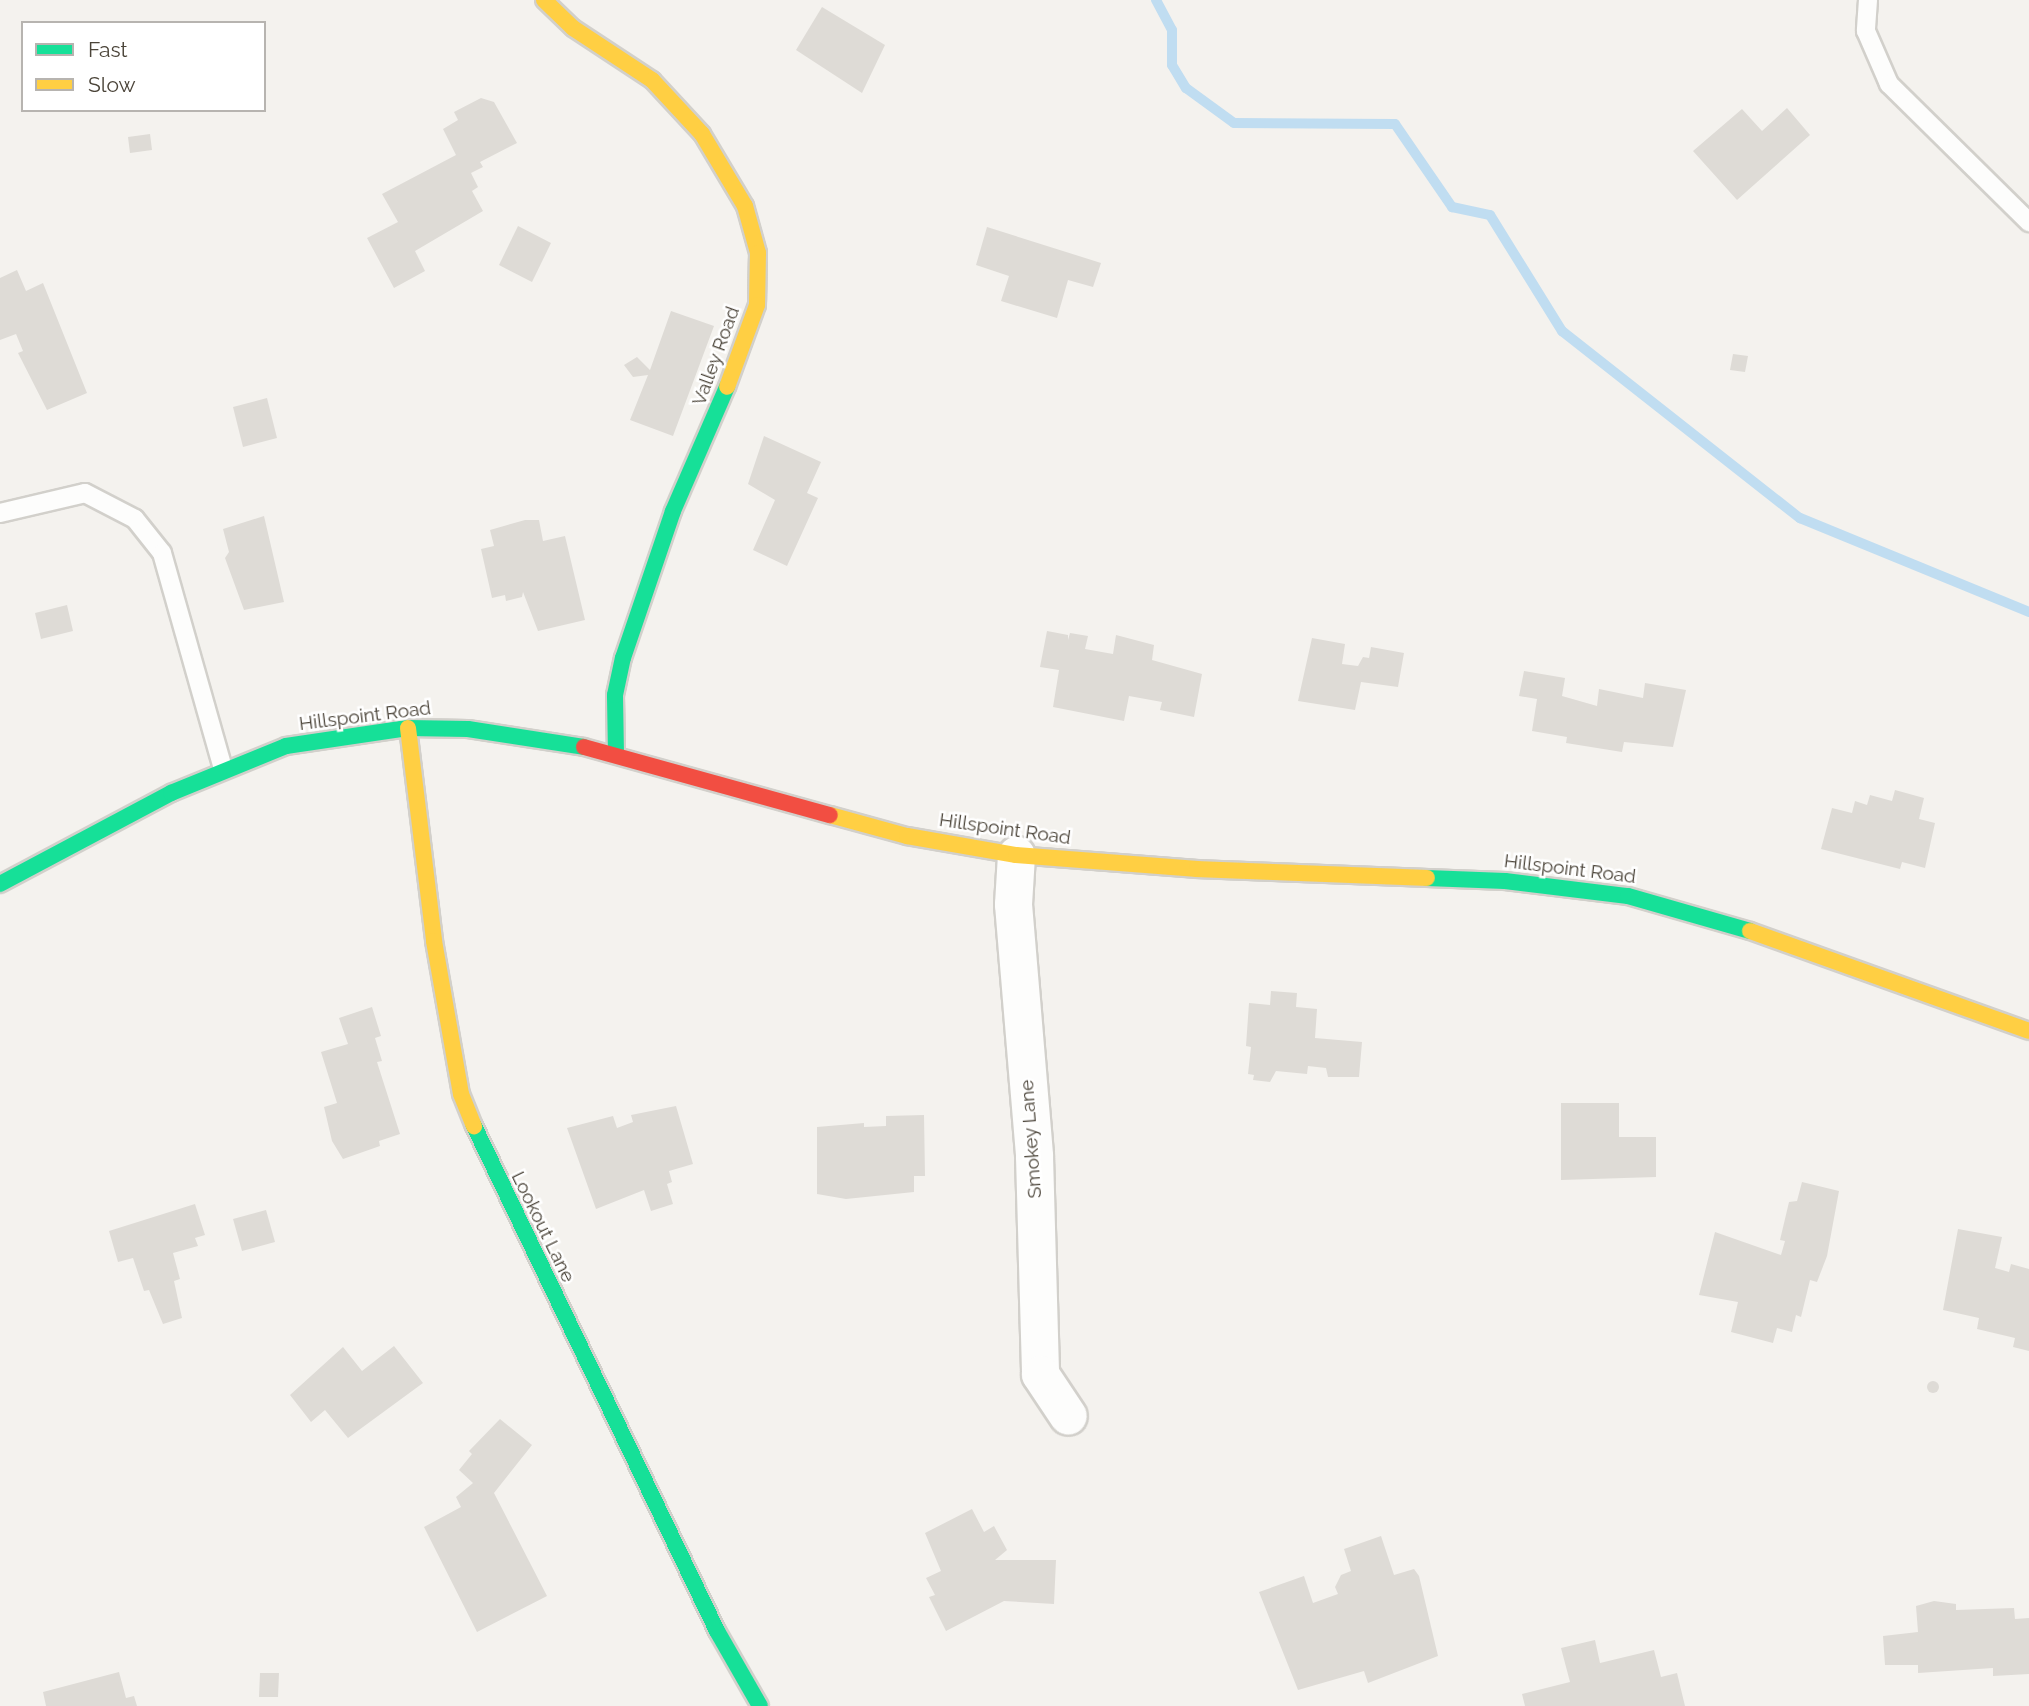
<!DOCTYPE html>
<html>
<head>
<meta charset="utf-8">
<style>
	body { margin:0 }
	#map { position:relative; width:2029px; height:1706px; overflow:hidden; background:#f4f2ee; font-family:Raleway,sans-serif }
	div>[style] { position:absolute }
	.stream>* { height:10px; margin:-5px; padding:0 5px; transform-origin:5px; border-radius:5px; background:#c0ddf1 }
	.building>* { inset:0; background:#dedbd6 }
	.round { border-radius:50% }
	.roads { filter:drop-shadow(2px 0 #d2d0cb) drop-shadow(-2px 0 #d2d0cb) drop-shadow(0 2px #d2d0cb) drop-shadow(0 -2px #d2d0cb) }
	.lane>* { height:18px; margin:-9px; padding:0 9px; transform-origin:9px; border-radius:9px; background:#fdfdfc }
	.street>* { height:37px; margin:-18.5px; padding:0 18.5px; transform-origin:18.5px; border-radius:18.5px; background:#fdfdfc }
	.fast>* { height:16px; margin:-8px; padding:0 8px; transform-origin:8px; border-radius:8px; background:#16e098 }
	.slow>* { height:16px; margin:-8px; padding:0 8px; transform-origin:8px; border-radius:8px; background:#ffcf43 }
	.jam>* { height:16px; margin:-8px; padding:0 8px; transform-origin:8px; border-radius:8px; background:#f24e42 }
	span { translate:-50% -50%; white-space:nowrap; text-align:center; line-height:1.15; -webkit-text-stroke:5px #fff; paint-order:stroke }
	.street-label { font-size:19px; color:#4b4439 }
	.legend { position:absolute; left:21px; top:21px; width:245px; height:91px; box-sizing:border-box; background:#fff; border:2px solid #b7b4b0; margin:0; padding:9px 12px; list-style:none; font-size:21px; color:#4b4439 }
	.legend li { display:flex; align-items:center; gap:14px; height:35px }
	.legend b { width:35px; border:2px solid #b7b4b0 }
</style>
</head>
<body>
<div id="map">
	<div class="stream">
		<i style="left:1156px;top:0;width:34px;rotate:62deg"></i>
		<i style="left:1172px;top:30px;width:35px;rotate:90deg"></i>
		<i style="left:1172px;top:65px;width:27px;rotate:59deg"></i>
		<i style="left:1186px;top:88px;width:59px;rotate:36.1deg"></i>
		<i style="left:1234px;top:123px;width:161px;rotate:0.4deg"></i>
		<i style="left:1395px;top:124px;width:101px;rotate:55.5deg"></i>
		<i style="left:1452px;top:207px;width:39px;rotate:12deg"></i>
		<i style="left:1490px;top:215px;width:137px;rotate:58.2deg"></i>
		<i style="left:1562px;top:331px;width:303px;rotate:38.2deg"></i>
		<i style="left:1800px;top:518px;width:248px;rotate:22.3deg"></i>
	</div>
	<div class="building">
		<i style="clip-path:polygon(822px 7px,885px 45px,862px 93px,796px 50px)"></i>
		<i style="clip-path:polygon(481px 98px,494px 102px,517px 143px,480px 162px,483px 167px,471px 173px,478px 187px,472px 191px,483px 211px,415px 251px,425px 271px,394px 288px,367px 238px,398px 222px,382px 194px,456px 155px,443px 129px,458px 120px,454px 112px)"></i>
		<i style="clip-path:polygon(1787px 108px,1810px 135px,1737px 200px,1693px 151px,1742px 109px,1762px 131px)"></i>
		<i style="clip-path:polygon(150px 134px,152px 150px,130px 153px,128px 137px)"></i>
		<i style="clip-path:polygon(518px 226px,551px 243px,532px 282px,499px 265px)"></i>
		<i style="clip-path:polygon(987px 227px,1101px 263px,1093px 287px,1068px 280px,1057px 318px,1001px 301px,1009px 276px,976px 265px)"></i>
		<i style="clip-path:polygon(17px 270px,26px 291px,43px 283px,87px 393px,47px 410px,18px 353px,23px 351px,16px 334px,0 340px,0 278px)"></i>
		<i style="clip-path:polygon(671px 311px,714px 326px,673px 436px,630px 420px,648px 375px,633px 377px,624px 365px,637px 357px,650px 370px)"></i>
		<i style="clip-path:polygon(1733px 354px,1748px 356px,1745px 372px,1730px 370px)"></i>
		<i style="clip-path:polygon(267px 398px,277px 438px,243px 447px,233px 407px)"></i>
		<i style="clip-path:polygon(764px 436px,821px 462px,807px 493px,818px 498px,787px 566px,753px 550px,775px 500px,748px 484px)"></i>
		<i style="clip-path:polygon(264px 516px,284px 602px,244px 610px,225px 558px,229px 552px,223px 529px)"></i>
		<i style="clip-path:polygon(525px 520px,539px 520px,543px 541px,565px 536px,585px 620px,538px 631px,523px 592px,522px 597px,506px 601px,505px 595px,492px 598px,481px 549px,494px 546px,490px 530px)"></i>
		<i style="clip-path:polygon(67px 605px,73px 631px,41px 639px,35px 613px)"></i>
		<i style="clip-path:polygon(1047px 631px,1068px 635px,1068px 640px,1070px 633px,1088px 636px,1085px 649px,1113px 654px,1116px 635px,1154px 645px,1152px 660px,1202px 674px,1194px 717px,1160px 710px,1162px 702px,1129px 696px,1124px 721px,1053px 707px,1059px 670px,1040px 667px)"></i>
		<i style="clip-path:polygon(1312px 638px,1345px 644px,1342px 664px,1358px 666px,1363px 657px,1369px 658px,1371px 647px,1404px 653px,1398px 687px,1361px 682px,1355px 710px,1298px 701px)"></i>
		<i style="clip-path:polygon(1524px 671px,1565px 678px,1562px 696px,1597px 706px,1599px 689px,1643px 698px,1645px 683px,1686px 690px,1673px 747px,1624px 742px,1622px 752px,1566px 743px,1567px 737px,1532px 731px,1537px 699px,1519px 696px)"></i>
		<i style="clip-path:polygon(1895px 790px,1924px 798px,1919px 819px,1935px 823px,1925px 868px,1902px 862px,1900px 869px,1821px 849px,1832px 808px,1852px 813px,1855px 801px,1867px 805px,1870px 795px,1892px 801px)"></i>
		<i style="clip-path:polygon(1271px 991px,1297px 993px,1296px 1007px,1317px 1009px,1315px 1038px,1362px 1042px,1359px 1077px,1328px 1077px,1326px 1068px,1308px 1066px,1307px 1074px,1276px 1071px,1270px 1082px,1253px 1080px,1254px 1075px,1248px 1074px,1251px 1047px,1246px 1046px,1249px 1003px,1270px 1005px)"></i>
		<i style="clip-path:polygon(372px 1007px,381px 1036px,375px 1038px,382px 1061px,377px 1062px,400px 1134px,379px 1141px,380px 1146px,343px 1159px,332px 1141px,324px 1107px,337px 1103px,321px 1052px,348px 1044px,339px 1018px)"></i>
		<i style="clip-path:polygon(1561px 1103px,1619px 1103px,1619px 1137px,1656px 1137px,1656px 1177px,1561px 1180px)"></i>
		<i style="clip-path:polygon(676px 1106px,693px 1164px,669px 1171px,672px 1182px,667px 1184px,673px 1204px,651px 1211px,644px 1190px,596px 1209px,567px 1128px,613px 1116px,617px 1128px,633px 1122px,631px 1115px)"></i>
		<i style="clip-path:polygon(924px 1115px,925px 1176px,914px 1176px,914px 1192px,846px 1199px,817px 1194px,817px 1127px,864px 1123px,864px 1127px,886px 1126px,886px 1116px)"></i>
		<i style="clip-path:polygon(1802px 1182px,1839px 1191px,1827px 1256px,1817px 1282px,1810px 1280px,1801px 1317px,1796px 1315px,1792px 1332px,1777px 1328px,1773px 1343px,1731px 1332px,1738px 1302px,1699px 1295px,1715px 1232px,1781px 1255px,1785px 1241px,1780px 1240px,1789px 1202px,1797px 1201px)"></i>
		<i style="clip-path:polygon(195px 1204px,205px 1235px,195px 1238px,198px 1246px,173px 1253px,180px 1279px,174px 1281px,182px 1318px,163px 1324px,149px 1290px,144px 1291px,133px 1258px,118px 1262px,109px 1231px)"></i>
		<i style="clip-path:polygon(266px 1210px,275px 1242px,242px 1251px,233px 1219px)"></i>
		<i style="clip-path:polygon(1958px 1229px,2002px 1237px,1995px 1268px,2009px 1272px,2011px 1264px,2029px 1269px,2029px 1351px,2013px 1347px,2015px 1338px,1977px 1329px,1979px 1318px,1943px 1310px)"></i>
		<i style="clip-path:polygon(394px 1346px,423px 1383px,348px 1438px,325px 1410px,311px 1422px,290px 1395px,343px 1347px,362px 1371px)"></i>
		<i class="round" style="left:1927px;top:1381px;width:12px;height:12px"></i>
		<i style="clip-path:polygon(500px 1419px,532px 1445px,494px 1493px,547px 1596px,477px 1632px,424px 1527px,461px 1507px,456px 1497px,473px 1483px,459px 1470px,472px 1454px,469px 1451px)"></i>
		<i style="clip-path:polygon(972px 1509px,984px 1532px,994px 1526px,1007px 1550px,995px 1560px,1056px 1560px,1054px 1604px,1004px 1601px,946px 1631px,929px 1597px,935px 1595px,926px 1578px,941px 1571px,925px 1533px)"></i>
		<i style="clip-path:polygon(1381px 1536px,1394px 1575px,1414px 1569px,1419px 1576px,1438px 1656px,1368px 1683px,1364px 1671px,1298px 1690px,1259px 1592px,1304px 1576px,1313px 1603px,1338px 1594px,1335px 1587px,1341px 1575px,1351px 1571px,1344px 1549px)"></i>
		<i style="clip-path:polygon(1934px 1601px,1956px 1604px,1956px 1610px,2014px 1608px,2015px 1619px,2029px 1618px,2029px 1674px,1993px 1676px,1993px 1668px,1918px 1673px,1918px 1665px,1885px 1665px,1883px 1636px,1918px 1632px,1916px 1606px)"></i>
		<i style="clip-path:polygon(1595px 1640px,1600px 1663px,1654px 1650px,1661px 1677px,1677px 1673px,1685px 1706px,1525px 1706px,1522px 1694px,1570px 1682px,1561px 1648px)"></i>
		<i style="clip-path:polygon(119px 1672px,126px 1698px,134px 1696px,137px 1706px,46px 1706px,43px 1692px)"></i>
		<i style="clip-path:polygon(260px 1673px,279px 1673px,278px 1697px,259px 1697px)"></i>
	</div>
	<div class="roads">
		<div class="lane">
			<i style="left:1868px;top:0;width:31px;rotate:94deg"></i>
			<i style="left:1866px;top:31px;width:58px;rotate:66.5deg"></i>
			<i style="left:1889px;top:84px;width:197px;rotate:44.6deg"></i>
			<i style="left:0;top:513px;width:87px;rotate:-13.2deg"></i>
			<i style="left:85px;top:493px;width:56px;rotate:27.5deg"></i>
			<i style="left:135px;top:519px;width:43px;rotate:51.5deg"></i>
			<i style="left:162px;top:553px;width:224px;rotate:74.2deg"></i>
		</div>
		<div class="street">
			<i style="left:1016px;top:855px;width:49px;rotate:93.5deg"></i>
			<i style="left:1013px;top:904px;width:253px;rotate:85.2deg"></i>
			<i style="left:1034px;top:1156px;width:218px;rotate:88.4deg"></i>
			<i style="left:1040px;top:1374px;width:50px;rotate:56.3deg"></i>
		</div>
		<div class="fast">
			<i style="left:616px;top:754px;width:59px;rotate:-91deg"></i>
			<i style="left:615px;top:695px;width:38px;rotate:-78deg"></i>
			<i style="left:623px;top:658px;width:155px;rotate:-71.2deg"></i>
			<i style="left:673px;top:511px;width:135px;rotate:-66.5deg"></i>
			<i style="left:1427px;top:878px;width:78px;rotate:2.2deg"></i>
			<i style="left:1505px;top:881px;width:124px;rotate:7deg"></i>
			<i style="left:1628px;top:896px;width:127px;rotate:16deg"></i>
			<i style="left:0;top:884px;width:194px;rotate:-28deg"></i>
			<i style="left:171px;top:793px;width:124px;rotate:-22.2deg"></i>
			<i style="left:286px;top:746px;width:123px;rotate:-8.4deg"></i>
			<i style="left:408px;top:728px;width:60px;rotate:1deg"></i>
			<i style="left:468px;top:729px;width:117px;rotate:8.8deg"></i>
			<i style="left:474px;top:1126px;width:560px;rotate:64.3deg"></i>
			<i style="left:717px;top:1631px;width:86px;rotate:60.2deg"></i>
		</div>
		<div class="slow">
			<i style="left:544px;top:0;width:40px;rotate:44deg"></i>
			<i style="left:573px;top:28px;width:95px;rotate:33.4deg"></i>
			<i style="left:652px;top:80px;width:74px;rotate:47.2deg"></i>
			<i style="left:702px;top:134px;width:84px;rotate:59.2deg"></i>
			<i style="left:745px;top:206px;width:49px;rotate:74.5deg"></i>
			<i style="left:758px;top:253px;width:52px;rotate:91.1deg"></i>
			<i style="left:757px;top:305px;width:87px;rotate:110.1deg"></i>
			<i style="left:408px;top:728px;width:215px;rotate:83deg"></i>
			<i style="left:434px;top:941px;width:155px;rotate:80deg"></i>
			<i style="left:461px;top:1094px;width:35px;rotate:68deg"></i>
			<i style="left:830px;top:815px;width:80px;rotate:15.3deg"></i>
			<i style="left:907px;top:836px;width:111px;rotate:9.9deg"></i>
			<i style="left:1016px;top:855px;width:182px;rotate:4.4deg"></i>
			<i style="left:1197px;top:869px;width:230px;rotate:2.2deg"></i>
			<i style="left:1750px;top:931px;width:296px;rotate:19.7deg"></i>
		</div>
		<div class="jam">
			<i style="left:584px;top:747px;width:255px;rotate:15.5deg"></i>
		</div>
	</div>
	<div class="street-label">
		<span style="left:716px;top:356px;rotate:-70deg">Valley Road</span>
		<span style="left:365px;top:716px;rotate:-7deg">Hillspoint Road</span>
		<span style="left:1005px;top:829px;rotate:8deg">Hillspoint Road</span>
		<span style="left:1570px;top:869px;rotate:7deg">Hillspoint Road</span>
		<span style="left:1031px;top:1139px;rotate:-94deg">Smokey Lane</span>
		<span style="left:543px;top:1227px;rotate:64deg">Lookout Lane</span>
	</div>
	<ul class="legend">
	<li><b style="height:9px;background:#16e098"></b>Fast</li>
	<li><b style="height:9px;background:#ffcf43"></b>Slow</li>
	</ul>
</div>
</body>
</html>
